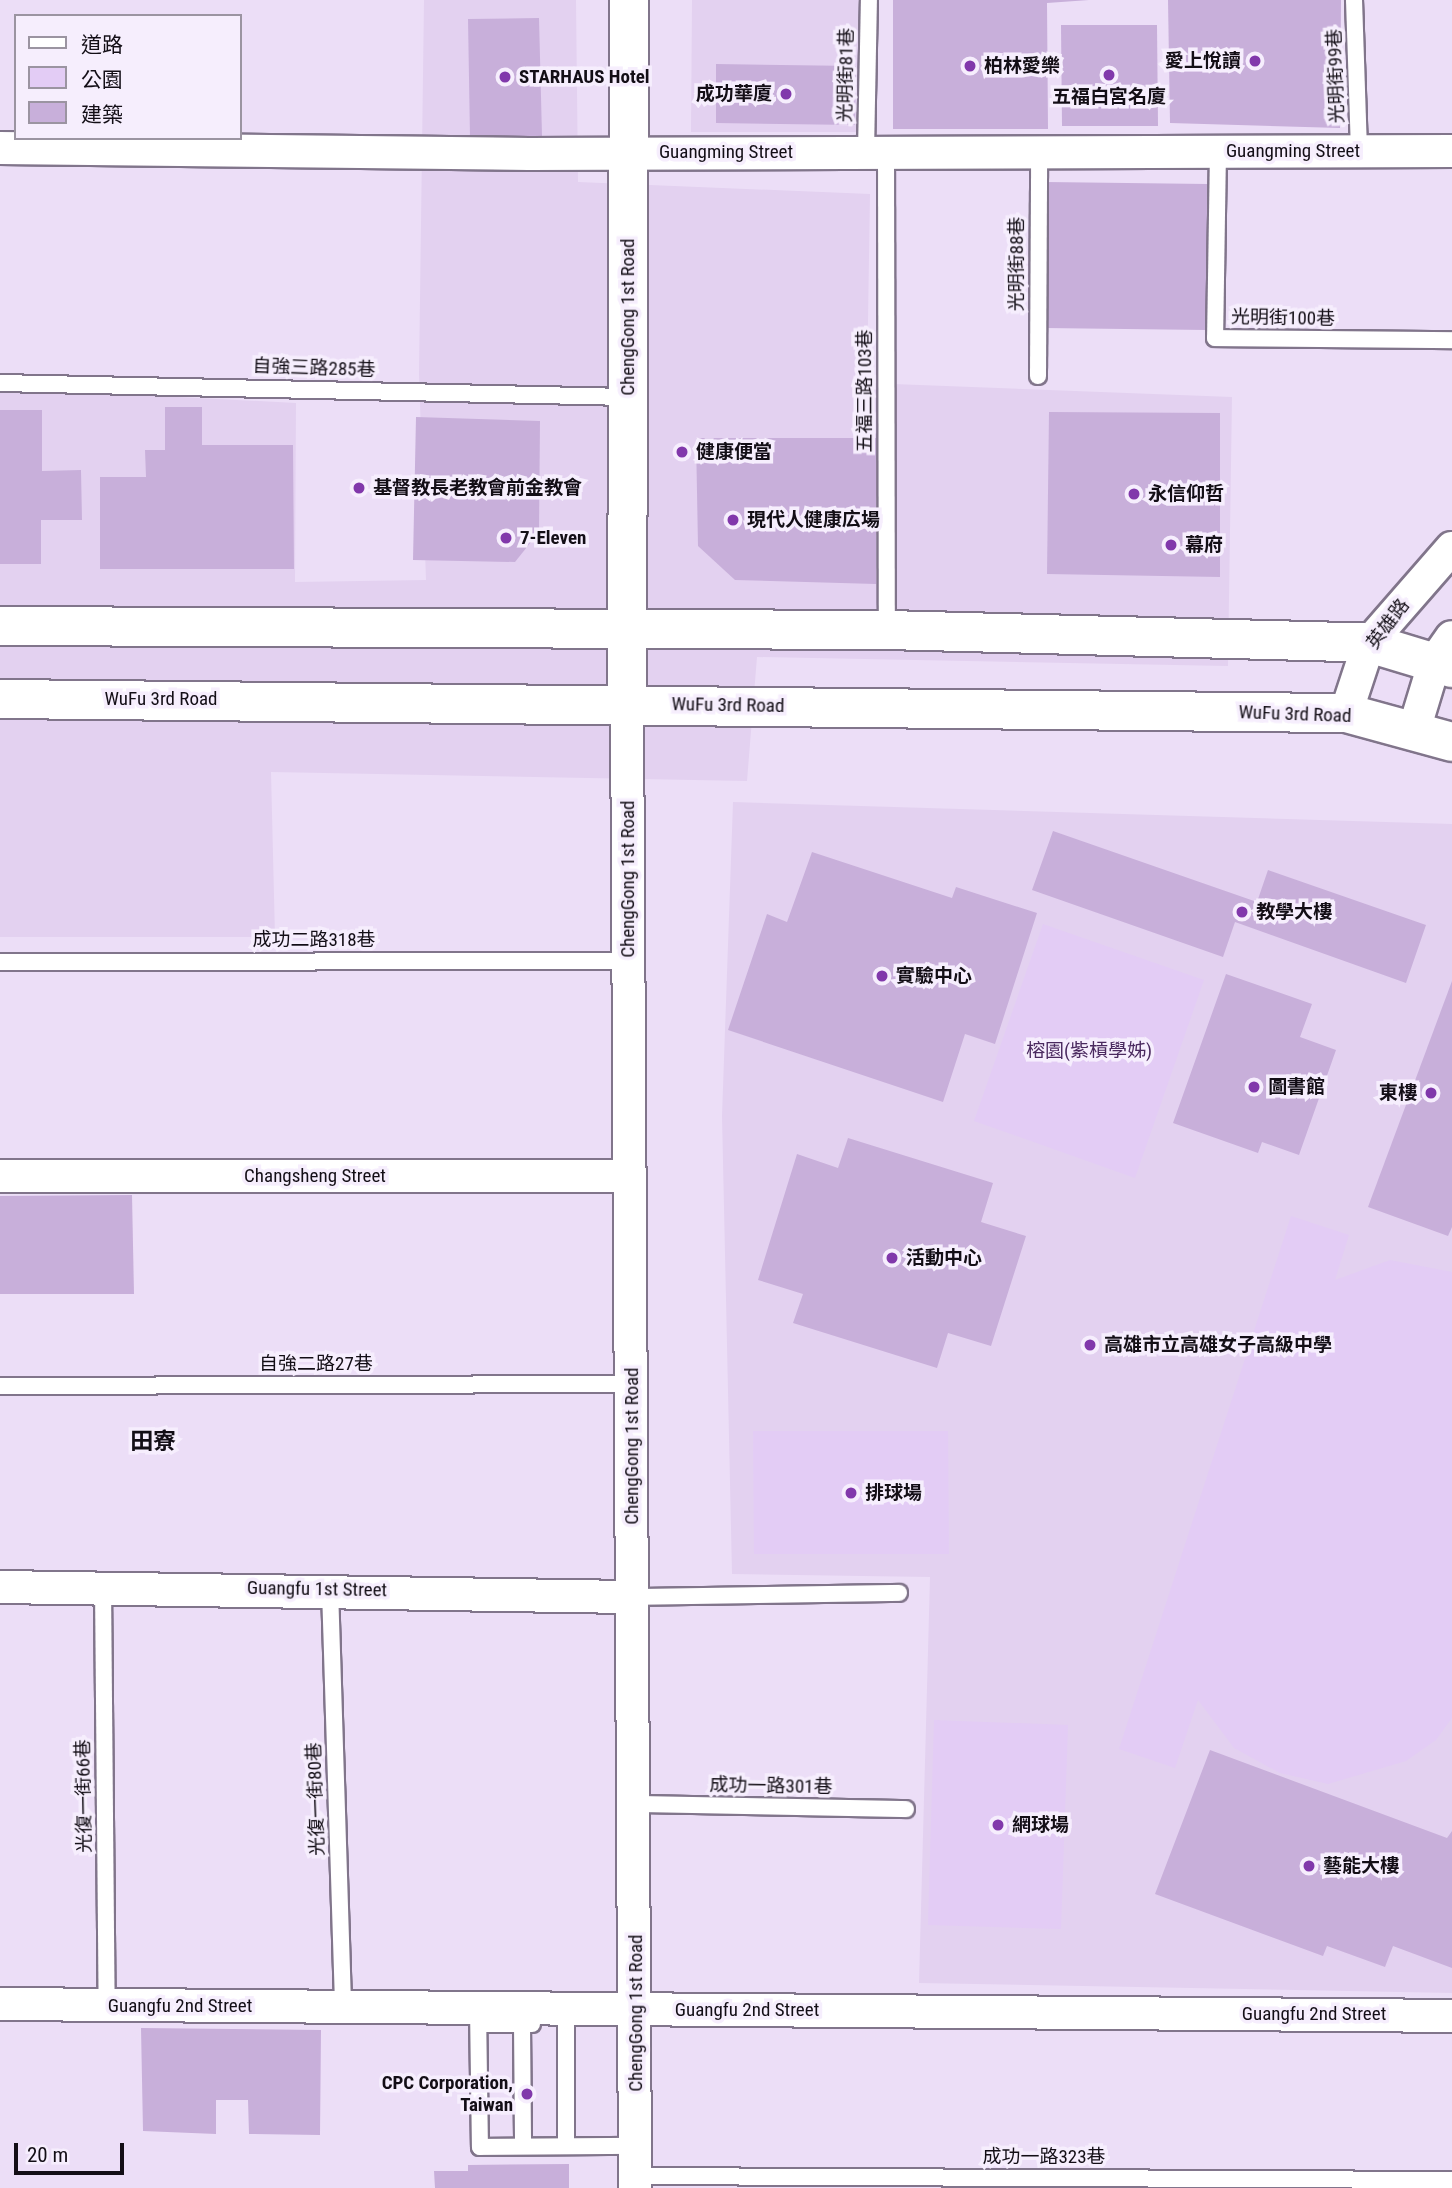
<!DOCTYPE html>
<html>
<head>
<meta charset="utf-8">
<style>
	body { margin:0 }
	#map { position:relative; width:1452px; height:2188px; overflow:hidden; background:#ecdef7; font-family:"Roboto Condensed","Noto Sans TC",sans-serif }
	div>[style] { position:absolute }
	.built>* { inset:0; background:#e3d1f0 }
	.green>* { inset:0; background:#e3ccf5 }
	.building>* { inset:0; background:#c8afda }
	.roads { filter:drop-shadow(2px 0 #81758b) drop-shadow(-2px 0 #81758b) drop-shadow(0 2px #81758b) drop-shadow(0 -2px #81758b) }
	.service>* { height:16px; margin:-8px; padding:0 8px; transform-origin:8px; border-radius:8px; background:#fff }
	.minor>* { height:32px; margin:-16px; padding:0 16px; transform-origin:16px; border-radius:16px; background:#fff }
	.tertiary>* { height:38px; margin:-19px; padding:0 19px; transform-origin:19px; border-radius:19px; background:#fff }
	.dots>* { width:19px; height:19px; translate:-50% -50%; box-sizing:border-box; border:4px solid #f6eefd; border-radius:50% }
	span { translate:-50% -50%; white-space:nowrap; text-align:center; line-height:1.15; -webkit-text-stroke:7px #f6eefd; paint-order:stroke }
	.poi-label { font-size:19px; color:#130e16; font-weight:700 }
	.right { translate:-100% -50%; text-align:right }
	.left { translate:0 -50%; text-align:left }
	.street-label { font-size:19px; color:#130e16 }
	.park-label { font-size:19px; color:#4a295f }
	.quarter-label { font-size:23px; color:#130e16; font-weight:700 }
	.legend { position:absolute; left:14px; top:14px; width:228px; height:126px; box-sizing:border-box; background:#f6eefd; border:2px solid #9b94a1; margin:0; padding:9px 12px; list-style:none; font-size:21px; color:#130e16 }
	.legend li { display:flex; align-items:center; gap:14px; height:35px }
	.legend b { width:35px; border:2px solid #9b94a1 }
	.scale { position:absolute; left:14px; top:2143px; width:110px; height:32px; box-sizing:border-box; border:4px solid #130e16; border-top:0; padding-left:9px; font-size:21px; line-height:24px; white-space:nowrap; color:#130e16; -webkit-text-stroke:5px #f6eefd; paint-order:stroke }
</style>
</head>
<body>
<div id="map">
	<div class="built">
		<i style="clip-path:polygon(424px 0,576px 0,578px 182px,870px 194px,867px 383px,1232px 397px,1228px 666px,757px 657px,747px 781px,271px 772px,275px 937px,0 937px,0 388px,296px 403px,295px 582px,426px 580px,419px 374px)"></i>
		<i style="clip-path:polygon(692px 0,872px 0,872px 132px,691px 132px)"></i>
		<i style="clip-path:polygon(733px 802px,1452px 824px,1452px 1993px,919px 1983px,930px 1577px,732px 1574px,722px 1116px)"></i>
	</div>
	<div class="green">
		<i style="clip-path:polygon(1043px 924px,1204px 980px,1135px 1178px,974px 1121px)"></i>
		<i style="clip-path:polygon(1291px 1216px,1349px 1235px,1335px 1280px,1390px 1260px,1452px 1272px,1452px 1718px,1436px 1740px,1406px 1761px,1328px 1784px,1280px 1773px,1234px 1748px,1198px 1700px,1175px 1768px,1119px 1749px)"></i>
		<i style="clip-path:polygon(753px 1431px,948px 1431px,949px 1554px,754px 1554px)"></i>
		<i style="clip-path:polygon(934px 1720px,1068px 1725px,1061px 1929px,928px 1925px)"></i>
	</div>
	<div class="building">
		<i style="clip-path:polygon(893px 0,1089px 0,1047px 3px,1048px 129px,893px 129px)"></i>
		<i style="clip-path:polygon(1168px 0,1341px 0,1340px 128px,1170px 123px)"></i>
		<i style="clip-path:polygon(539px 18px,542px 136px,470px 137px,468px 19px)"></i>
		<i style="clip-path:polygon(1061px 25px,1157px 25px,1158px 126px,1062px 126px)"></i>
		<i style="clip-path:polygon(716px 64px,856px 66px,855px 125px,716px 123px)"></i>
		<i style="clip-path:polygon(1046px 182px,1208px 184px,1206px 330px,1044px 328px)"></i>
		<i style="clip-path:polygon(165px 407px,202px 407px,202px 445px,293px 445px,294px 569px,100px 569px,100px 477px,146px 477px,145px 450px,165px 450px)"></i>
		<i style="clip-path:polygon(0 410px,42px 410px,42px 471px,81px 470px,82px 520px,41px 520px,41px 564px,0 564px)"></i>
		<i style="clip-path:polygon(1049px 412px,1220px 413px,1220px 577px,1047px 574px)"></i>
		<i style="clip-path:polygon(416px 417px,540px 421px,539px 532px,515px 562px,413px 560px)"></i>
		<i style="clip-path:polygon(696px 438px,876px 438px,876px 584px,735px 580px,698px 546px)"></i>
		<i style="clip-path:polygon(1053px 831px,1257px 902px,1268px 870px,1426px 925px,1406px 983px,1235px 922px,1223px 957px,1032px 890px)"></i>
		<i style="clip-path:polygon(812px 852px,952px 898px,956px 887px,1037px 913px,995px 1044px,965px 1034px,943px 1102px,728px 1030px,767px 914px,787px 922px)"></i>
		<i style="clip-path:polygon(1226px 974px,1312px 1004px,1300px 1037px,1336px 1050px,1299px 1155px,1262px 1142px,1258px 1153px,1173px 1123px)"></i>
		<i style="clip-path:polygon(1452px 981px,1452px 1227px,1448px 1236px,1368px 1207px)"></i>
		<i style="clip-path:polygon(848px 1138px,993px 1183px,981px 1222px,1026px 1236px,991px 1346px,948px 1333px,937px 1368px,793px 1323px,803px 1294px,758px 1280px,797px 1154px,838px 1168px)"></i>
		<i style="clip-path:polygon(132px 1195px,134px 1294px,0 1294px,0 1196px)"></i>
		<i style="clip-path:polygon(1210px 1750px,1447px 1838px,1452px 1831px,1452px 1968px,1393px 1946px,1385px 1967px,1327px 1946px,1323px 1956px,1155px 1894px)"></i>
		<i style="clip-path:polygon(141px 2028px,321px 2030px,320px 2135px,249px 2134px,248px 2100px,216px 2100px,216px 2134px,143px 2131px)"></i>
		<i style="clip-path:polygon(569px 2164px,569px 2188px,435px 2188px,434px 2171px,468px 2171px,468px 2165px)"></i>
	</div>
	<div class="roads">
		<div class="service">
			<i style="left:1354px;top:0;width:151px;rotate:88.1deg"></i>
			<i style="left:886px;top:151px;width:479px;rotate:89.9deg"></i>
			<i style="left:1218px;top:151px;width:187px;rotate:90.9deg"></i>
			<i style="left:1215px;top:338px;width:237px;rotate:0.5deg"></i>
			<i style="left:866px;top:152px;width:152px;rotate:-88.9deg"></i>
			<i style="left:1038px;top:376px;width:224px;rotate:-89.7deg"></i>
			<i style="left:0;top:383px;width:627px;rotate:1.28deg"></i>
			<i style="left:0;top:962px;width:629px;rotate:-0.09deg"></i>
			<i style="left:0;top:1386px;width:632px;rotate:-0.18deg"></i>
			<i style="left:103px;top:1586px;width:419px;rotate:89.5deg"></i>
			<i style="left:330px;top:1589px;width:418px;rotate:88.2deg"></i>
			<i style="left:633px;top:1597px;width:266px;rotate:-0.9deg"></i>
			<i style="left:635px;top:1804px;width:271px;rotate:1.1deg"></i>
			<i style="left:478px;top:2008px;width:139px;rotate:89.2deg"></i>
			<i style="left:480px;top:2147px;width:155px;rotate:-0.4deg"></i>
			<i style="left:479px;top:2024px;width:53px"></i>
			<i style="left:522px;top:2024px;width:122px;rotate:89.5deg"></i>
			<i style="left:566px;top:2146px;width:123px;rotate:-90deg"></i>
			<i style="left:635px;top:2176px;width:817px;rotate:0.28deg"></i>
		</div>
		<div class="minor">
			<i style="left:0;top:148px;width:529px;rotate:0.65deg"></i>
			<i style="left:529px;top:154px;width:923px;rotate:-0.19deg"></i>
			<i style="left:627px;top:703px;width:1485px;rotate:89.69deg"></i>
			<i style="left:1346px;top:713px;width:74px;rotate:-71.8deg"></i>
			<i style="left:1369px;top:643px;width:126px;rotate:-48.9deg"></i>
			<i style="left:1414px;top:730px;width:72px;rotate:-73.1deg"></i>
			<i style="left:1435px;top:661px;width:29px;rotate:-55deg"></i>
			<i style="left:0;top:1176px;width:630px"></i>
			<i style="left:0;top:1587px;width:633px;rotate:0.91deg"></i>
			<i style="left:0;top:2004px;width:1452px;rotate:0.47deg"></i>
		</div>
		<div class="tertiary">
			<i style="left:0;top:626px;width:887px;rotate:0.26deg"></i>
			<i style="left:887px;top:630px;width:482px;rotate:1.5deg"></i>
			<i style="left:1369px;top:643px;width:87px;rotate:16.8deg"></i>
			<i style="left:0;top:699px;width:1346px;rotate:0.6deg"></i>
			<i style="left:1346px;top:713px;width:110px;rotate:15.3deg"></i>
			<i style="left:627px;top:703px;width:703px;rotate:-89.84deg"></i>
		</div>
	</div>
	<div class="dots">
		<i style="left:1255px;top:61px;background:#8138ab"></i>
		<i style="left:970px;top:66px;background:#8138ab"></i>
		<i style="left:1109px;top:75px;background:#8138ab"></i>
		<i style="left:505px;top:77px;background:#8138ab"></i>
		<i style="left:786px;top:94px;background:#8138ab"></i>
		<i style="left:682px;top:452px;background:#8138ab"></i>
		<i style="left:359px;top:488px;background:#8138ab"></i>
		<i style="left:1134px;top:494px;background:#8138ab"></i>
		<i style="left:733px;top:520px;background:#8138ab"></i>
		<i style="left:506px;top:538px;background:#8138ab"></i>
		<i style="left:1171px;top:545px;background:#8138ab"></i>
		<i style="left:1242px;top:912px;background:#8138ab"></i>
		<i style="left:882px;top:976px;background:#8138ab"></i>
		<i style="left:1254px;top:1087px;background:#8138ab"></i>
		<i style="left:1431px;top:1093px;background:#8138ab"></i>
		<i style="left:892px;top:1258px;background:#8138ab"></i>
		<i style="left:1090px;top:1345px;background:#8138ab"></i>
		<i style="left:851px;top:1493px;background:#8138ab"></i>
		<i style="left:998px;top:1825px;background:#8138ab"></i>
		<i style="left:1309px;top:1866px;background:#8138ab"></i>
		<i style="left:527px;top:2094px;background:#8138ab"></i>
	</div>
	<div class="poi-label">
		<span class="right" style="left:1241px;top:61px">愛上悅讀</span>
		<span class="left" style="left:984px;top:66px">柏林愛樂</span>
		<span class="left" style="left:519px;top:77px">STARHAUS Hotel</span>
		<span class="right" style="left:772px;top:94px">成功華廈</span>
		<span style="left:1109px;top:97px">五福白宮名廈</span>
		<span class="left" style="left:696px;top:452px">健康便當</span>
		<span class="left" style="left:373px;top:488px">基督教長老教會前金教會</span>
		<span class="left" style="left:1148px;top:494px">永信仰哲</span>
		<span class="left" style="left:747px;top:520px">現代人健康広場</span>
		<span class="left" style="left:520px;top:538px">7-Eleven</span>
		<span class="left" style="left:1185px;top:545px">幕府</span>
		<span class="left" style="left:1256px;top:912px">教學大樓</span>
		<span class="left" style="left:896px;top:976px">實驗中心</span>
		<span class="left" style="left:1268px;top:1087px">圖書館</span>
		<span class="right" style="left:1417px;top:1093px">東樓</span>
		<span class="left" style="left:906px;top:1258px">活動中心</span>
		<span class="left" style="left:1104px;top:1345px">高雄市立高雄女子高級中學</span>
		<span class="left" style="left:865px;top:1493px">排球場</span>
		<span class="left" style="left:1012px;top:1825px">網球場</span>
		<span class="left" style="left:1323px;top:1866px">藝能大樓</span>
		<span class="right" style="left:513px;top:2094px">CPC Corporation,<br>Taiwan</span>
	</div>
	<div class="street-label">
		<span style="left:846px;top:75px;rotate:-89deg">光明街81巷</span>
		<span style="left:1336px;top:76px;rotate:-92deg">光明街99巷</span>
		<span style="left:1293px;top:151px">Guangming Street</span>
		<span style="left:726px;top:152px">Guangming Street</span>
		<span style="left:1017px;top:264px;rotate:-90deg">光明街88巷</span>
		<span style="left:628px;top:317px;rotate:-90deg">ChengGong 1st Road</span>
		<span style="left:1283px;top:318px;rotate:1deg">光明街100巷</span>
		<span style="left:314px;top:368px;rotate:2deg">自強三路285巷</span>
		<span style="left:865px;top:391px;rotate:-90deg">五福三路103巷</span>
		<span style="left:1388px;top:624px;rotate:-53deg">英雄路</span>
		<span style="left:161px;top:699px">WuFu 3rd Road</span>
		<span style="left:728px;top:705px;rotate:1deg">WuFu 3rd Road</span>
		<span style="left:1295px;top:714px;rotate:2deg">WuFu 3rd Road</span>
		<span style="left:628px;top:879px;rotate:-90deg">ChengGong 1st Road</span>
		<span style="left:314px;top:940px">成功二路318巷</span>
		<span style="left:315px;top:1176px">Changsheng Street</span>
		<span style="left:316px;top:1364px">自強二路27巷</span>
		<span style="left:632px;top:1446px;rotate:-90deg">ChengGong 1st Road</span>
		<span style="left:317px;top:1589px;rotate:1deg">Guangfu 1st Street</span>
		<span style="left:771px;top:1786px;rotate:1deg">成功一路301巷</span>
		<span style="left:84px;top:1796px;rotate:-91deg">光復一街66巷</span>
		<span style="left:316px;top:1799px;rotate:-92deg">光復一街80巷</span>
		<span style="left:180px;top:2006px">Guangfu 2nd Street</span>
		<span style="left:747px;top:2010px">Guangfu 2nd Street</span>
		<span style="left:636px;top:2013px;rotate:-90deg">ChengGong 1st Road</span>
		<span style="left:1314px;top:2014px">Guangfu 2nd Street</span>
		<span style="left:1044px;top:2157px">成功一路323巷</span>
	</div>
	<div class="park-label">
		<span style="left:1089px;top:1051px">榕園(紫槓學姊)</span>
	</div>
	<div class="quarter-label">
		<span style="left:153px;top:1442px">田寮</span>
	</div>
	<ul class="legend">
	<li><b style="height:9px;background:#fff"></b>道路</li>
	<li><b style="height:19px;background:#e3ccf5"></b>公園</li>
	<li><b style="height:19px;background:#c8afda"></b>建築</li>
	</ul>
	<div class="scale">20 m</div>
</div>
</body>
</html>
